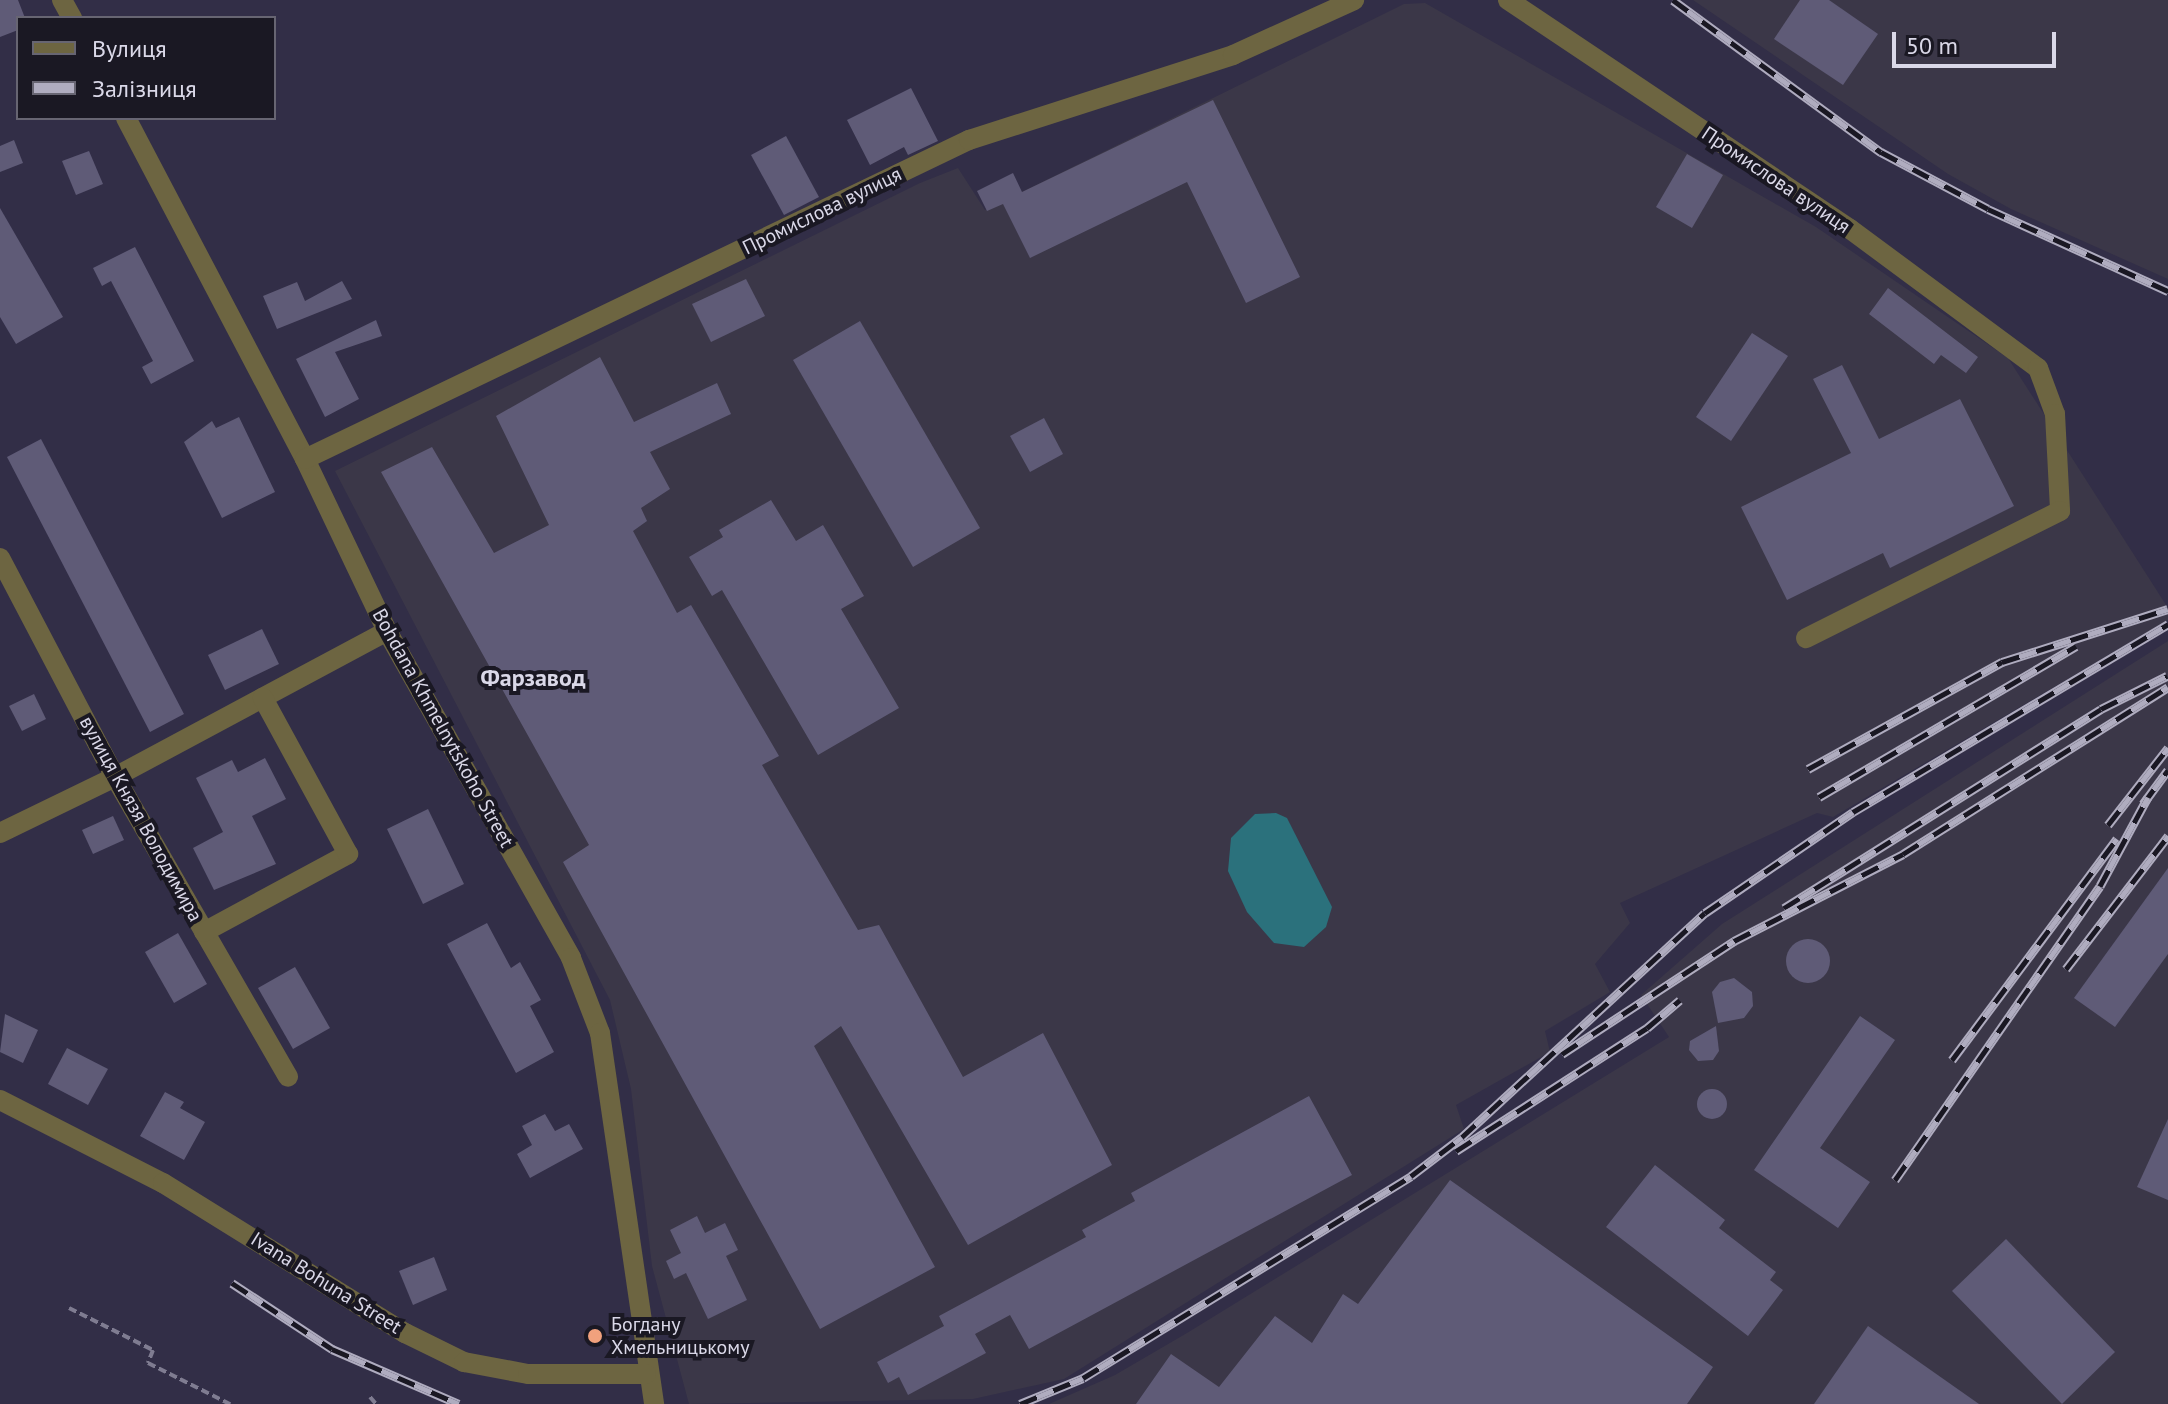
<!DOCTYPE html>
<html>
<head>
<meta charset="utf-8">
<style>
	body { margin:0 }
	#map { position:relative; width:2168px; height:1404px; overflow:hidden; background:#322e47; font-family:"PT Sans",sans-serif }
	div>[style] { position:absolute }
	.industrial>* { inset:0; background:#3b3748 }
	.water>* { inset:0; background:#2b717c }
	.building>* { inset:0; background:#5f5b77 }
	.round { border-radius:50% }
	.path>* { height:4px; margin-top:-2px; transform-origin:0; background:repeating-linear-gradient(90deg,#7f7c91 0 8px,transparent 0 12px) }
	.minor>* { height:20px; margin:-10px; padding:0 10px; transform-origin:10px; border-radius:10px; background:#6d6541 }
	.rail>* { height:9px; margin-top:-4.5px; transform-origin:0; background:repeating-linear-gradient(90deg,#1a1823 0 18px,#afacbf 0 36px); box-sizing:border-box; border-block:2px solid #afacbf }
	.dots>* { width:22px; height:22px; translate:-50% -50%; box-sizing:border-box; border:4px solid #1a1823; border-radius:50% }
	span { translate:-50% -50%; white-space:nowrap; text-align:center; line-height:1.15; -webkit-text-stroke:8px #1a1823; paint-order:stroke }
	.street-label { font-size:20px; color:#dad8e8 }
	.poi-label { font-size:20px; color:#dad8e8 }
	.left { translate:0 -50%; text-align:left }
	.quarter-label { font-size:24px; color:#dad8e8; font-weight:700 }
	.legend { position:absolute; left:16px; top:16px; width:260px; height:104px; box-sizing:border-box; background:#1a1823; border:2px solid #676572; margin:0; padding:10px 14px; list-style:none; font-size:24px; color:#dad8e8 }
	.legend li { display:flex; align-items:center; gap:16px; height:40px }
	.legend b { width:40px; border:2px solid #676572 }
	.scale { position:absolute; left:1892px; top:32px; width:164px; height:36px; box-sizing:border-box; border:4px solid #dad8e8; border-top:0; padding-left:10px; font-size:24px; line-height:28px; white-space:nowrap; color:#dad8e8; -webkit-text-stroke:6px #1a1823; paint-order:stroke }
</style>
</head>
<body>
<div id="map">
	<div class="industrial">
		<i style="clip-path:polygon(1693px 0,2168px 0,2168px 279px,2011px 209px,1948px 174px)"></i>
		<i style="clip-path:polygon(1425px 3px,1816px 227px,2008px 358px,2168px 608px,2168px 620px,1833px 817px,1817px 813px,1620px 903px,1630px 923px,1595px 964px,1610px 992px,1545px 1031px,1550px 1052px,1456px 1105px,1464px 1129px,1064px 1379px,973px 1399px,689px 1404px,652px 1266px,631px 1089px,610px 1000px,335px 471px,920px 183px,958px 168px,985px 210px,1404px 4px)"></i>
		<i style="clip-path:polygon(2168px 641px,2168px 1404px,1049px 1404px,1115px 1375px,1187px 1333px,1669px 1037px,1641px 995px,1722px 924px)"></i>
	</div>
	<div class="water">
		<i style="clip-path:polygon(1276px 813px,1287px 818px,1332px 907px,1326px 927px,1304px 947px,1274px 943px,1247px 912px,1228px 871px,1231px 838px,1255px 814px)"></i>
	</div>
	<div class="building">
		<i style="clip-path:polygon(0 0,18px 0,25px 18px,18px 18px,18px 30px,0 37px)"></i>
		<i style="clip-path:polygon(1800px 0,1829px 0,1878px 34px,1843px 85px,1774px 39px)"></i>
		<i style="clip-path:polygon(911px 88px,938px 141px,908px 155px,904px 147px,870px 165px,847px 120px)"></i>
		<i style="clip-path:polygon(1213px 100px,1300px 277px,1246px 303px,1187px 182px,1030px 258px,1003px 204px,987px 211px,977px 191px,1013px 173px,1022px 192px)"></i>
		<i style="clip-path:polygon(786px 136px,819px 197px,784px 215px,751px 155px)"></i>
		<i style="clip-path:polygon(14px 140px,23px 163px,0 172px,0 146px)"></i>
		<i style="clip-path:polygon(89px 151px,103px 184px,76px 195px,62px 161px)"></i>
		<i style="clip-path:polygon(1687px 154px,1723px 175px,1692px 228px,1656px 207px)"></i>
		<i style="clip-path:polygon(0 208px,63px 317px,16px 344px,0 317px)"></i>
		<i style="clip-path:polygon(135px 247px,194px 361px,151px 384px,142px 367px,153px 361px,111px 281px,102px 286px,93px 268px)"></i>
		<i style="clip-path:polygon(746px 279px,765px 316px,711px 342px,692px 304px)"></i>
		<i style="clip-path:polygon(342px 281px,352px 299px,277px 329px,263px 296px,297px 282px,305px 301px)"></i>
		<i style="clip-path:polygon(1888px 288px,1978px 357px,1966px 373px,1941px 355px,1934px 364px,1869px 314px)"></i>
		<i style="clip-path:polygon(376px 320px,382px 336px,335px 352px,359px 399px,325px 417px,296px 359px)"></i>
		<i style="clip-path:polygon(860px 321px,980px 528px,913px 567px,793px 360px)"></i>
		<i style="clip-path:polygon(1752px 333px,1788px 356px,1731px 441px,1696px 417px)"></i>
		<i style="clip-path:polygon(600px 357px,634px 422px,717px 383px,731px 414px,650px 452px,670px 489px,641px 508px,647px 521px,633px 531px,677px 613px,691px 605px,779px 756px,762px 765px,858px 930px,879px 925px,963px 1077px,1043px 1033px,1112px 1165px,968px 1245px,841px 1026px,814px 1046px,935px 1267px,820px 1329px,563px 862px,589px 845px,381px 472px,432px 447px,494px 553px,549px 525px,496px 416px)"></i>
		<i style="clip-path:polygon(1842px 365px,1879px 439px,1960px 399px,2014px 506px,1890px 568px,1883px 553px,1787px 600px,1741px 507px,1851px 453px,1813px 379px)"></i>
		<i style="clip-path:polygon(239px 417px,275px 492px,222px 518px,184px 442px,212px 421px,216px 428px)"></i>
		<i style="clip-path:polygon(1044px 418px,1063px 454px,1030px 472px,1010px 436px)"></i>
		<i style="clip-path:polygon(41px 439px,184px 714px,150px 732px,7px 457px)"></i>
		<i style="clip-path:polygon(771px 500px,796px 541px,823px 525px,864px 596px,841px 609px,899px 708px,818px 755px,722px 590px,712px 596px,689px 557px,723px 537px,719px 530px)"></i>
		<i style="clip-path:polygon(262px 629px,279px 664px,225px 690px,208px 655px)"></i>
		<i style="clip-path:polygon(34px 694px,46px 719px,22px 731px,9px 706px)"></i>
		<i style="clip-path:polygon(265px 758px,286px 799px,252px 816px,276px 864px,214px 890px,193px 848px,223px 832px,196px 778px,232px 760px,238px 772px)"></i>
		<i style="clip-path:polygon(428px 809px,464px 884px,423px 904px,387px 829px)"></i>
		<i style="clip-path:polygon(113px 816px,124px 840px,93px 854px,82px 830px)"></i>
		<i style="clip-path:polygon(2168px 868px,2168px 954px,2115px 1027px,2074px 998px)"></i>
		<i style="clip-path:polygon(487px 923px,511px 968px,520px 962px,541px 1000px,530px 1006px,554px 1052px,516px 1073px,447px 944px)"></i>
		<i style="clip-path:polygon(178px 933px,207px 984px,174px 1003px,145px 952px)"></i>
		<i class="round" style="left:1786px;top:939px;width:44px;height:44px"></i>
		<i style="clip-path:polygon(295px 967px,330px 1028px,293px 1049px,258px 988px)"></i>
		<i style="clip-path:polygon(1734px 978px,1752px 992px,1753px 1006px,1744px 1018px,1718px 1023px,1712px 992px,1720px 982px)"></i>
		<i style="clip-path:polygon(5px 1014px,38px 1030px,23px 1063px,0 1052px)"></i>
		<i style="clip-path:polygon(1860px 1016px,1895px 1040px,1820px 1148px,1870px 1182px,1838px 1228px,1754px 1170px)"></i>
		<i style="clip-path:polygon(1716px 1026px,1719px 1051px,1713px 1060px,1698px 1061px,1689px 1050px,1690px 1041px)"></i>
		<i style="clip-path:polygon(67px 1048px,108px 1069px,88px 1105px,48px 1084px)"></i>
		<i class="round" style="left:1697px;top:1089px;width:30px;height:30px"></i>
		<i style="clip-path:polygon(165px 1092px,184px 1102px,180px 1108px,205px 1122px,184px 1160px,140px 1136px)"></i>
		<i style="clip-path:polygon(1309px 1096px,1352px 1175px,1029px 1349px,1010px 1315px,975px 1334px,986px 1353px,908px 1395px,899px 1377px,888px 1383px,877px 1362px,944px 1326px,939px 1316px,1086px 1237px,1082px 1230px,1135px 1201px,1131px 1193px)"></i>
		<i style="clip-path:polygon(545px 1114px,555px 1131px,569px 1124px,583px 1149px,530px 1178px,517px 1154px,532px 1145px,522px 1126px)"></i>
		<i style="clip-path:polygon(2168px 1119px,2168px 1200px,2137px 1187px)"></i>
		<i style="clip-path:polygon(1655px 1165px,1725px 1220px,1719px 1228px,1776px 1272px,1770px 1280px,1783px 1290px,1748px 1336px,1606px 1227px)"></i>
		<i style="clip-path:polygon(1450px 1180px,1713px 1367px,1687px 1404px,1136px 1404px,1171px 1354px,1219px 1387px,1275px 1316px,1312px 1343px,1343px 1294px,1358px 1304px)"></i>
		<i style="clip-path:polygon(697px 1216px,705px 1233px,725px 1223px,738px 1250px,726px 1256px,747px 1300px,708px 1319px,686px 1273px,674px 1279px,666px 1261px,681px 1253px,670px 1230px)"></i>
		<i style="clip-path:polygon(2006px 1239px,2115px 1352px,2062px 1404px,1952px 1291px)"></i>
		<i style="clip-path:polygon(434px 1257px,447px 1290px,413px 1305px,399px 1271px)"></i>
		<i style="clip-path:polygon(1868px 1326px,1979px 1404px,1814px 1404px)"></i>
	</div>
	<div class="path">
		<i style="left:69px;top:1308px;width:94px;rotate:26.6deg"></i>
		<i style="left:153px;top:1350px;width:14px;rotate:111deg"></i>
		<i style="left:148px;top:1363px;width:92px;rotate:26.6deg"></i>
		<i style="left:370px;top:1397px;width:9px;rotate:49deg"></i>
	</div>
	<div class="minor">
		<i style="left:62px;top:0;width:21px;rotate:61deg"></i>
		<i style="left:1508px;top:0;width:412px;rotate:33.8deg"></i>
		<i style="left:1850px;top:229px;width:234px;rotate:36.5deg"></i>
		<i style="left:2038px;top:368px;width:49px;rotate:69.7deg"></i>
		<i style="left:2055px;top:414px;width:97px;rotate:87deg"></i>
		<i style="left:2060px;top:511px;width:284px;rotate:153.4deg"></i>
		<i style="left:126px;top:118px;width:385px;rotate:62.3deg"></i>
		<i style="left:305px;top:459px;width:191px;rotate:64.5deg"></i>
		<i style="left:387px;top:631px;width:375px;rotate:60.6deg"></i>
		<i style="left:571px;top:958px;width:80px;rotate:68.9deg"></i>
		<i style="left:600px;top:1033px;width:375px;rotate:81.7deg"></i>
		<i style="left:305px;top:459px;width:737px;rotate:-25.66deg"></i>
		<i style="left:969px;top:140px;width:277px;rotate:-17.8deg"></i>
		<i style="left:1233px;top:55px;width:133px;rotate:-24.4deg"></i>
		<i style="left:0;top:558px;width:247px;rotate:62.3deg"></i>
		<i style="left:115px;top:777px;width:346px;rotate:60deg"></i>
		<i style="left:0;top:833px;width:128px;rotate:-26deg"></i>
		<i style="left:115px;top:777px;width:309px;rotate:-28.2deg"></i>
		<i style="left:204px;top:932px;width:164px;rotate:-28.4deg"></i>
		<i style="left:348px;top:854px;width:178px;rotate:-118.6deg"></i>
		<i style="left:0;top:1100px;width:183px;rotate:27deg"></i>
		<i style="left:163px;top:1183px;width:285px;rotate:31.8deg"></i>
		<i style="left:405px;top:1333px;width:66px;rotate:26.2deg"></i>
		<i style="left:464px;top:1362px;width:65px;rotate:10.6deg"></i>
		<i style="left:528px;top:1374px;width:118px"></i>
	</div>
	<div class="rail">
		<i style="left:1673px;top:0;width:258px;rotate:36.2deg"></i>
		<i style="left:1881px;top:152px;width:121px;rotate:28deg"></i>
		<i style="left:1988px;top:209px;width:198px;rotate:24.5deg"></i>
		<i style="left:1808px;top:769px;width:222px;rotate:-28.9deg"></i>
		<i style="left:2002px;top:662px;width:174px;rotate:-17.7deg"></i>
		<i style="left:1819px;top:797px;width:298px;rotate:-30.4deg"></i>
		<i style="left:2143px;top:804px;width:42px;rotate:-53.7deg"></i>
		<i style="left:2108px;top:825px;width:98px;rotate:-52.1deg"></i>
		<i style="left:1784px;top:908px;width:374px;rotate:-32.1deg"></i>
		<i style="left:2101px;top:709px;width:74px;rotate:-26.6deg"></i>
		<i style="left:2066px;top:969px;width:168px;rotate:-52.5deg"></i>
		<i style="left:1562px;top:1054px;width:206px;rotate:-33.3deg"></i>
		<i style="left:1734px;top:941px;width:190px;rotate:-27.2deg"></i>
		<i style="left:1903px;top:854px;width:313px;rotate:-32.2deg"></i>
		<i style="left:1952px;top:1060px;width:276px;rotate:-53.3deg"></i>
		<i style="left:1456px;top:1151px;width:227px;rotate:-32.8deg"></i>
		<i style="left:1647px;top:1028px;width:43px;rotate:-40.3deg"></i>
		<i style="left:1895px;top:1180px;width:358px;rotate:-55.1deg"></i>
		<i style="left:2100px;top:886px;width:101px;rotate:-61.7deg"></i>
		<i style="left:232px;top:1283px;width:120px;rotate:33.4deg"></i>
		<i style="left:332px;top:1349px;width:138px;rotate:23.4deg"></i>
		<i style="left:1020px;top:1404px;width:68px;rotate:-22.4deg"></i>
		<i style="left:1083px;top:1378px;width:385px;rotate:-31.6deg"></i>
		<i style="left:1411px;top:1176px;width:64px;rotate:-37.4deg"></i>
		<i style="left:1462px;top:1137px;width:330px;rotate:-42.7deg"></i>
		<i style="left:1705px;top:913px;width:179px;rotate:-34.3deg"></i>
		<i style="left:1853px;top:812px;width:367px;rotate:-30.8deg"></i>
	</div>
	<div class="dots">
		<i style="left:595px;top:1336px;background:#f1a17d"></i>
	</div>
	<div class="street-label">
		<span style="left:1776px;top:180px;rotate:34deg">Промислова вулиця</span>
		<span style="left:822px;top:211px;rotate:-26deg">Промислова вулиця</span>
		<span style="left:443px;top:728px;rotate:61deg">Bohdana Khmelnytskoho Street</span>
		<span style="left:141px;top:819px;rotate:61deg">вулиця Князя Володимира</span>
		<span style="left:326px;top:1283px;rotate:32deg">Ivana Bohuna Street</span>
	</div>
	<div class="poi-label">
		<span class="left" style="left:611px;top:1336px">Богдану<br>Хмельницькому</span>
	</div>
	<div class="quarter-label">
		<span style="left:533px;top:678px">Фарзавод</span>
	</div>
	<ul class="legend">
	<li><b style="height:10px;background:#6d6541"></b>Вулиця</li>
	<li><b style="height:10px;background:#afacbf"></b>Залізниця</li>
	</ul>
	<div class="scale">50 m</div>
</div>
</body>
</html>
